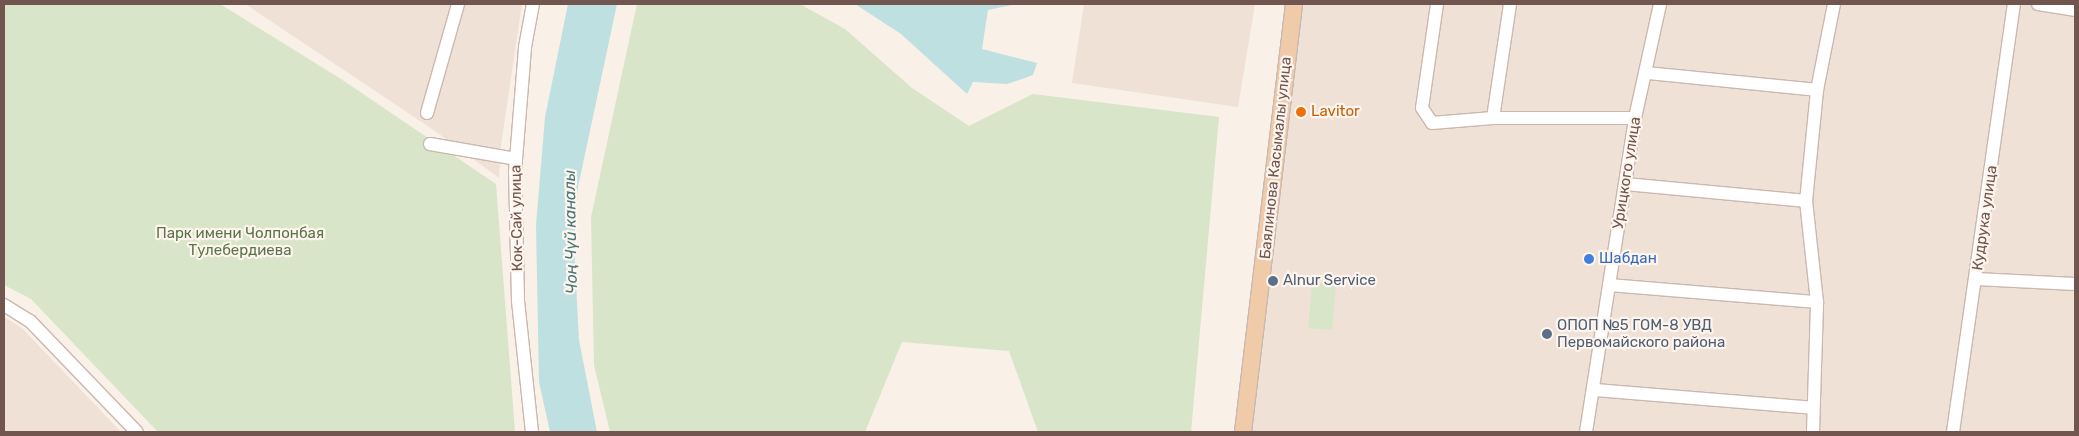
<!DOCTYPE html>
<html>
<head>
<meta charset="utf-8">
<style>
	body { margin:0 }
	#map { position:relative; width:2079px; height:436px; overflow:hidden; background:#f9f0e8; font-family:Rubik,sans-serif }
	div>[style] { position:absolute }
	.residential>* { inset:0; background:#f0e1d7 }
	.green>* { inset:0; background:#d8e5c8 }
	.water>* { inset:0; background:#bfe0e0 }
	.roads { filter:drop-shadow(1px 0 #cab8af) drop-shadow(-1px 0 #cab8af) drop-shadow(0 1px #cab8af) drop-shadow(0 -1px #cab8af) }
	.minor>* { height:12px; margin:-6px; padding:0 6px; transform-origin:6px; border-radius:6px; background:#fff }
	.major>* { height:16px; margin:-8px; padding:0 8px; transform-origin:8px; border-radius:8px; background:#efcba9 }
	.dots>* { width:14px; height:14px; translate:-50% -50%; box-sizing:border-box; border:2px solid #fdf5ee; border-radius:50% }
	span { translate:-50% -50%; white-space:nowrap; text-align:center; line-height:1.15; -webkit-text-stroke:4.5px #fdf5ee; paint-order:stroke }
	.food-label { font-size:15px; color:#c56008 }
	.left { translate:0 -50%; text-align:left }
	.street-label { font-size:15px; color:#70564f }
	.park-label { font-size:15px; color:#5c7449 }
	.shop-label { font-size:15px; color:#366cbe }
	.service-label { font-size:15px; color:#4e5e75 }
	.water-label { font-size:16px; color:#49787a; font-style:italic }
	.frame { position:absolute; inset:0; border:5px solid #70564f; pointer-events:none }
</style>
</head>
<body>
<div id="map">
	<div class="residential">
		<i style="clip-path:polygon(245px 4px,522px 4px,501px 145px,499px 178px,435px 131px)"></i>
		<i style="clip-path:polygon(1084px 4px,1255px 4px,1238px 107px,1072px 83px)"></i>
		<i style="clip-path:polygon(1300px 4px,2075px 4px,2075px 432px,1246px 432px)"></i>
		<i style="clip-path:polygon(4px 317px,22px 328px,121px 432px,4px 432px)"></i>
	</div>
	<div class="green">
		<i style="clip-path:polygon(4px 4px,220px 4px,341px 79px,496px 184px,515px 432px,158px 432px,31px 299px,4px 285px)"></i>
		<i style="clip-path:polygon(637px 4px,800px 4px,845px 29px,912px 88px,969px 126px,1033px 94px,1219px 117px,1191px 432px,1038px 432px,1009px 351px,902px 342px,865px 432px,610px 432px,594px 365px,591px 217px)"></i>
		<i style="clip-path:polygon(1312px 283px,1336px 285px,1332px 330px,1308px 328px)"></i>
	</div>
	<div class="water">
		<i style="clip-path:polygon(568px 4px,617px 4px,578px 187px,574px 243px,579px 340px,597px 432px,550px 432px,539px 382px,536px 225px,545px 117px)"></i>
		<i style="clip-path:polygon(855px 4px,1017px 4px,988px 10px,982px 49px,1037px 63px,1033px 75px,1007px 84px,973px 82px,967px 94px,901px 34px)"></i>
	</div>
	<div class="roads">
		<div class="minor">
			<i style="left:1437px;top:4px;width:105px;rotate:98.2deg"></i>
			<i style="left:1422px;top:108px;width:18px;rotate:56deg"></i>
			<i style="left:1432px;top:123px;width:61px;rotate:-4.7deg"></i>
			<i style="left:1493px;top:118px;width:115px;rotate:-81.5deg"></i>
			<i style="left:2038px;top:4px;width:37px;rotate:9deg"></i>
			<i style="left:1647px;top:73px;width:171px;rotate:5.7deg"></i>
			<i style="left:427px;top:113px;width:113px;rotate:-74.1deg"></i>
			<i style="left:1493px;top:118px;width:142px"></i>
			<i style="left:430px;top:144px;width:87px;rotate:9.9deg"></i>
			<i style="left:1626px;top:184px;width:181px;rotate:5.4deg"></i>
			<i style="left:1976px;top:279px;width:99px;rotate:2.9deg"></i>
			<i style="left:1609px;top:285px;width:209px;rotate:4.7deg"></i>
			<i style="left:4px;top:305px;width:31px;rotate:32deg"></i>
			<i style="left:30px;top:321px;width:154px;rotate:46.1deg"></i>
			<i style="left:1595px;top:390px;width:218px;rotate:4.7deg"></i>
			<i style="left:532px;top:432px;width:133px;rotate:-96.1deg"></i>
			<i style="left:518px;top:300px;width:128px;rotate:-91.3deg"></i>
			<i style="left:515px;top:172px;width:125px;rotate:-85.4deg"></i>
			<i style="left:525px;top:47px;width:44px;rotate:-79.5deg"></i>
			<i style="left:1586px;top:432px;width:318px;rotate:-81.1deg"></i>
			<i style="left:1635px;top:118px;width:117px;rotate:-77.6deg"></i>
			<i style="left:1813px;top:432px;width:130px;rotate:-88.2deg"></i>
			<i style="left:1817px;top:302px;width:102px;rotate:-96.2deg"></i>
			<i style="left:1806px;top:201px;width:112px;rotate:-84.3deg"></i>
			<i style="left:1817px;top:90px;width:88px;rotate:-78.8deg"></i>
			<i style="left:1953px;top:432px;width:432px;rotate:-81.9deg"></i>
		</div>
		<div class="major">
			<i style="left:1243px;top:432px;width:431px;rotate:-83.2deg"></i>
		</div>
	</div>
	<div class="dots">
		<i style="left:1301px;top:112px;background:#e8710a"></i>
		<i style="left:1589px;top:259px;background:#3f7fe0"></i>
		<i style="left:1273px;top:281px;background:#5c6f8a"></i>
		<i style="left:1547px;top:334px;background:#5c6f8a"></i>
	</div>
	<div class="food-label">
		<span class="left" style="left:1311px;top:112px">Lavitor</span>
	</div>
	<div class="street-label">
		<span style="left:1276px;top:158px;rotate:-84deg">Баялинова Касымалы улица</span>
		<span style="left:1627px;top:173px;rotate:-81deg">Урицкого улица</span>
		<span style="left:517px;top:218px;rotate:-91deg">Кок-Сай улица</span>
		<span style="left:1985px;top:218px;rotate:-82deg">Кудрука улица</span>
	</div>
	<div class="park-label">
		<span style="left:240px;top:242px">Парк имени Чолпонбая<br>Тулебердиева</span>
	</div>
	<div class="shop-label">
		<span class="left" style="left:1599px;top:259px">Шабдан</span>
	</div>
	<div class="service-label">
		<span class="left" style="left:1283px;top:281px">Alnur Service</span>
		<span class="left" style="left:1557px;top:334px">ОПОП №5 ГОМ-8 УВД<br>Первомайского района</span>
	</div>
	<div class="water-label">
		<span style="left:571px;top:232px;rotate:-91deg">Чоң Чүй каналы</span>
	</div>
	<div class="frame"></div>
</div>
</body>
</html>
